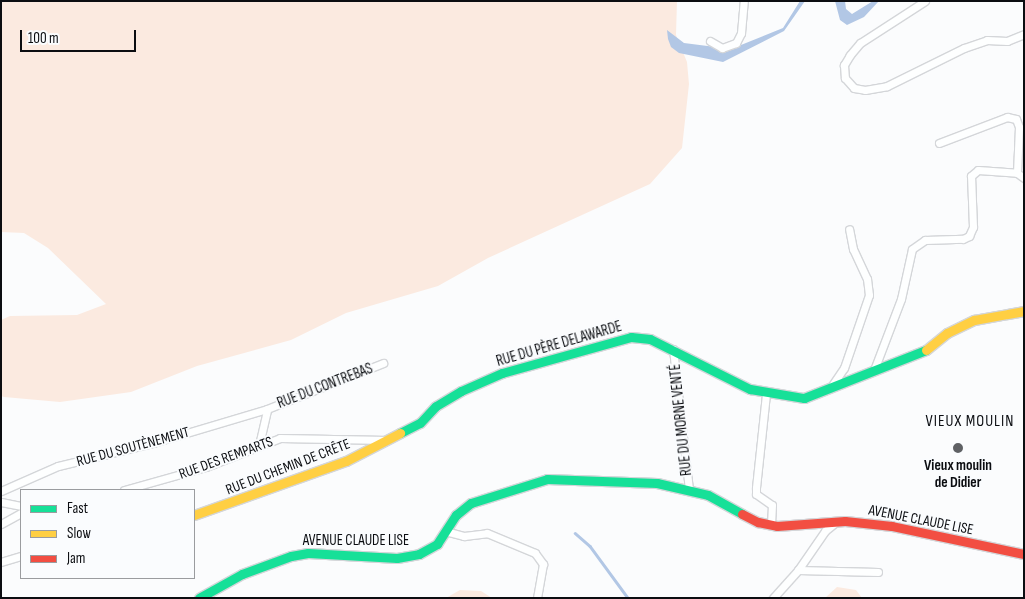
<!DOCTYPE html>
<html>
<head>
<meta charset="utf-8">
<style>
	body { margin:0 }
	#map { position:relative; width:1025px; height:599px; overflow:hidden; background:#fbfcfd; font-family:"Sofia Sans Condensed",sans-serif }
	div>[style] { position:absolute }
	.green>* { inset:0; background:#fbeae0 }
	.water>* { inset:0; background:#b2c7e5 }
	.stream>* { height:2.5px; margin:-1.25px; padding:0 1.25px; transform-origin:1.25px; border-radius:1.25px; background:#b2c7e5 }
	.roads { filter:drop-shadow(1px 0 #d4d6d9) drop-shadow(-1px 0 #d4d6d9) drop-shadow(0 1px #d4d6d9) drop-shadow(0 -1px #d4d6d9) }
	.street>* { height:7px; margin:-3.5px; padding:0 3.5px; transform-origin:3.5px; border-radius:3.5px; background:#feffff }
	.fast>* { height:9px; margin:-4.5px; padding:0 4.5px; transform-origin:4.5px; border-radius:4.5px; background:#16e098 }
	.slow>* { height:9px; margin:-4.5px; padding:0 4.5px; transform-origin:4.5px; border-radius:4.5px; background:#ffcf43 }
	.jam>* { height:9px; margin:-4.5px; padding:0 4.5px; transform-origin:4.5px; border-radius:4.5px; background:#f24e42 }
	.dots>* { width:14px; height:14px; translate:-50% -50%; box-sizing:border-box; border:2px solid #fafcfe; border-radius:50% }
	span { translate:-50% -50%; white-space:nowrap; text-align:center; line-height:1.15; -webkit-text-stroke:4px #fafcfe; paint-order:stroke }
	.street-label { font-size:15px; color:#0b0d11 }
	.poi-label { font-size:15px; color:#0b0d11; font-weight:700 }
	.neighbourhood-label { font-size:16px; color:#0b0d11; letter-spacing:1px }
	.frame { position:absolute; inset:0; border:2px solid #0b0d11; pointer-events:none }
	.legend { position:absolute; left:20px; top:489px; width:175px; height:90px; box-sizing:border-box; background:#fafcfe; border:1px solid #9a9c9f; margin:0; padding:6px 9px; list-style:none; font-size:15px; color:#0b0d11 }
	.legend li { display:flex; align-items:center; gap:10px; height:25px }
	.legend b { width:25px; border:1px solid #9a9c9f }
	.scale { position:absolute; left:20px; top:30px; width:116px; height:22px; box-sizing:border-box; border:2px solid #0b0d11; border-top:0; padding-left:6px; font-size:15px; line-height:18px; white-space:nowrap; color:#0b0d11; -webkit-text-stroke:4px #fafcfe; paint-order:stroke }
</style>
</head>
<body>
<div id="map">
	<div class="green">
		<i style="clip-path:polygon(1px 1px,677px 1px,676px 35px,687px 62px,689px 84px,682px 148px,650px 184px,488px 258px,438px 286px,346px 313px,291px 340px,197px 366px,131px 392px,60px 402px,4px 397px,1px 396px,1px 320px,10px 316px,77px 315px,106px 304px,48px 248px,24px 233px,1px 232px)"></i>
		<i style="clip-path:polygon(837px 587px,856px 590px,862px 598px,825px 598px)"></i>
		<i style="clip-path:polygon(460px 590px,481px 591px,492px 598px,446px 598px)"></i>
	</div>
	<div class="water">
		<i style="clip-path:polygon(800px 1px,805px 1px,784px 31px,723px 62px,679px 53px,671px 47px,668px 39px,667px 30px,684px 43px,731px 49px,783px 28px)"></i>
		<i style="clip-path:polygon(835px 1px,845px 1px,846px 9px,852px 14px,873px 1px,879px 1px,864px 17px,847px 25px,840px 20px)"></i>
	</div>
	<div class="stream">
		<i style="left:575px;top:533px;width:20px;rotate:41deg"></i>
		<i style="left:590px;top:546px;width:64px;rotate:53.8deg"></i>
	</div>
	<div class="roads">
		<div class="street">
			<i style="left:925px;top:1px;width:77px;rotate:147.1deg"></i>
			<i style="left:860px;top:43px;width:16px;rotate:130deg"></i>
			<i style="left:850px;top:55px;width:12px;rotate:121deg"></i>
			<i style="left:844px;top:65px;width:13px;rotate:86deg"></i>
			<i style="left:845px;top:78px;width:13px;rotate:48deg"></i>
			<i style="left:854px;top:88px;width:11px;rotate:10deg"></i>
			<i style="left:865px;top:90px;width:22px;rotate:-10deg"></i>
			<i style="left:887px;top:86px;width:86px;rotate:-26.3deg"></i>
			<i style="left:964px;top:48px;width:24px;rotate:-19deg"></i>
			<i style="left:987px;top:40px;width:20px;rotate:3deg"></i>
			<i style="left:1007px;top:41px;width:18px;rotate:-22deg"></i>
			<i style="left:710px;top:41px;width:14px;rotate:30deg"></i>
			<i style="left:722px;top:48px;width:15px;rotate:-20deg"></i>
			<i style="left:736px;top:43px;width:11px;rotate:-63deg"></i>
			<i style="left:741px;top:33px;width:32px;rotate:-85deg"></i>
			<i style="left:939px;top:143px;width:73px;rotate:-20.9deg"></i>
			<i style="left:1007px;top:117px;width:9px;rotate:13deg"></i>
			<i style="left:1016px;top:119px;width:9px;rotate:69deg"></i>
			<i style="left:1019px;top:127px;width:46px;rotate:92.5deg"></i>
			<i style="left:673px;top:349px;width:142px;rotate:83.5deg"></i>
			<i style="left:874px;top:370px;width:76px;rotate:-69.2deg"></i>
			<i style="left:901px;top:299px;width:51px;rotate:-77.6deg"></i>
			<i style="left:912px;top:249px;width:16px;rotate:-35deg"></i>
			<i style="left:925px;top:240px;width:38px;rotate:-2deg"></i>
			<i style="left:963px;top:239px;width:7px;rotate:-27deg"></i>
			<i style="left:969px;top:236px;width:10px;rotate:-66deg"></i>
			<i style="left:973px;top:227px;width:51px;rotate:-92.2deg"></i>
			<i style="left:971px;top:176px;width:9px;rotate:-41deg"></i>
			<i style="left:978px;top:170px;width:39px;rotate:4deg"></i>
			<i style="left:1017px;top:173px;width:9px;rotate:36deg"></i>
			<i style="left:831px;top:387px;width:23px;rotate:-56deg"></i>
			<i style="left:844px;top:368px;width:77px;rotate:-71.1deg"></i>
			<i style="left:869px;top:295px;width:16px;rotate:-97deg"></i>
			<i style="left:867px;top:279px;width:33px;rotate:-115deg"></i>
			<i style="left:853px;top:249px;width:20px;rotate:-101deg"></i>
			<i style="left:766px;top:394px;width:95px;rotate:96.1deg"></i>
			<i style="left:756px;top:488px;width:6px;rotate:90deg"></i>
			<i style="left:756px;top:494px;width:19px;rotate:35deg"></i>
			<i style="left:772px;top:505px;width:19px;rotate:93deg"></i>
			<i style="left:259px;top:445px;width:37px;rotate:-77deg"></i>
			<i style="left:124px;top:490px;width:85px;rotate:-15.7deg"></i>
			<i style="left:206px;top:467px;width:79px;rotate:-21.4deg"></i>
			<i style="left:280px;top:438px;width:107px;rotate:1.1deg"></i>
			<i style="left:1px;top:491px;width:62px;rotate:-23.7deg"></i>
			<i style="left:58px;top:466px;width:98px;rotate:-13.6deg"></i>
			<i style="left:153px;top:443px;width:119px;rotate:-16.6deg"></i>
			<i style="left:267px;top:409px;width:125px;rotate:-21.6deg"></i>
			<i style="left:1px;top:502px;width:20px;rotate:11deg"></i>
			<i style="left:836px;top:522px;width:14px;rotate:141deg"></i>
			<i style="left:825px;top:531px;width:47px;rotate:124.7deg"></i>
			<i style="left:798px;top:570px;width:80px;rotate:1.4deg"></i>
			<i style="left:1px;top:524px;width:23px;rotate:-29deg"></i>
			<i style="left:445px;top:531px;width:20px;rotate:15deg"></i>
			<i style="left:464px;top:536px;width:23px;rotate:-7deg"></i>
			<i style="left:487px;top:533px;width:52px;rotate:22.6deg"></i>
			<i style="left:535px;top:553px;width:14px;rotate:54deg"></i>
			<i style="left:543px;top:564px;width:35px;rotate:100deg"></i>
			<i style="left:1px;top:562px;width:21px;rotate:-17deg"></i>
			<i style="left:773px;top:598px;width:38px;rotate:-48deg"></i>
		</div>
		<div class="fast">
			<i style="left:400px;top:433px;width:22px;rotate:-27deg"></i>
			<i style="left:420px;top:423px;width:23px;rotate:-47deg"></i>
			<i style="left:436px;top:406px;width:29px;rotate:-31deg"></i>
			<i style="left:461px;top:391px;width:45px;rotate:-23.7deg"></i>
			<i style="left:502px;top:373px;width:134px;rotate:-15.6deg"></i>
			<i style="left:631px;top:337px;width:19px;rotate:6deg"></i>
			<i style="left:650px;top:339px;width:112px;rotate:26.6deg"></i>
			<i style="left:750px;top:389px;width:55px;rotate:9.5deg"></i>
			<i style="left:804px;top:398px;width:131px;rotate:-21.5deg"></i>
			<i style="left:199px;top:598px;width:49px;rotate:-29.2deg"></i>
			<i style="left:242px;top:574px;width:52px;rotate:-20.2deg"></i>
			<i style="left:291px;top:556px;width:17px;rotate:-10deg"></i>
			<i style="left:308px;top:553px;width:89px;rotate:3.2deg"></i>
			<i style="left:397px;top:558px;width:22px;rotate:-10deg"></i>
			<i style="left:419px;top:554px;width:21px;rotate:-29deg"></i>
			<i style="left:437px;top:544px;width:35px;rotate:-57deg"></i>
			<i style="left:456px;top:515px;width:19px;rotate:-39deg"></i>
			<i style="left:471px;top:503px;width:80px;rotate:-17.5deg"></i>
			<i style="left:547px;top:479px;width:110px;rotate:2.1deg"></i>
			<i style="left:657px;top:483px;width:52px;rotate:13.2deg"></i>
			<i style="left:708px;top:495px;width:39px;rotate:29deg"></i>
		</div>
		<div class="slow">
			<i style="left:926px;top:350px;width:27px;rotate:-39deg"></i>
			<i style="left:947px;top:333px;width:30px;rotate:-26deg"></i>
			<i style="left:974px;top:320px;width:51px;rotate:-10.2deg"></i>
			<i style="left:194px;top:515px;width:161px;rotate:-19.6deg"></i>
			<i style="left:346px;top:461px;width:61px;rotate:-27.4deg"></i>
		</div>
		<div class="jam">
			<i style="left:742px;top:514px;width:18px;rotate:27deg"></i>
			<i style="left:758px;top:522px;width:19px;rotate:12deg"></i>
			<i style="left:777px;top:526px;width:68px;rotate:-4.2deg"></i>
			<i style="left:845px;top:521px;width:47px;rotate:6.1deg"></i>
			<i style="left:892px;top:526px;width:135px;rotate:12deg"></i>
		</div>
	</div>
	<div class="dots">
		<i style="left:958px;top:448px;background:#5f6164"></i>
	</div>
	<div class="street-label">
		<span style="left:559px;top:344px;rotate:-16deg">RUE DU PÈRE DELAWARDE</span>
		<span style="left:325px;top:386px;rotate:-21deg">RUE DU CONTREBAS</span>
		<span style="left:681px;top:420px;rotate:-96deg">RUE DU MORNE VENTÉ</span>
		<span style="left:133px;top:447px;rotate:-15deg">RUE DU SOUTÈNEMENT</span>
		<span style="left:226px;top:458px;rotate:-20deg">RUE DES REMPARTS</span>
		<span style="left:288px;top:467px;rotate:-21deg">RUE DU CHEMIN DE CRÊTE</span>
		<span style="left:921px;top:520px;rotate:11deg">AVENUE CLAUDE LISE</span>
		<span style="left:356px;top:541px">AVENUE CLAUDE LISE</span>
	</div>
	<div class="poi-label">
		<span style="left:958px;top:474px">Vieux moulin<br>de Didier</span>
	</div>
	<div class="neighbourhood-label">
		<span style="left:970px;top:422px">VIEUX MOULIN</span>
	</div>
	<div class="frame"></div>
	<ul class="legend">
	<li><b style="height:6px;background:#16e098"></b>Fast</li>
	<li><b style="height:6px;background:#ffcf43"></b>Slow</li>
	<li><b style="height:6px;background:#f24e42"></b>Jam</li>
	</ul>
	<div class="scale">100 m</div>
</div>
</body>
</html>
